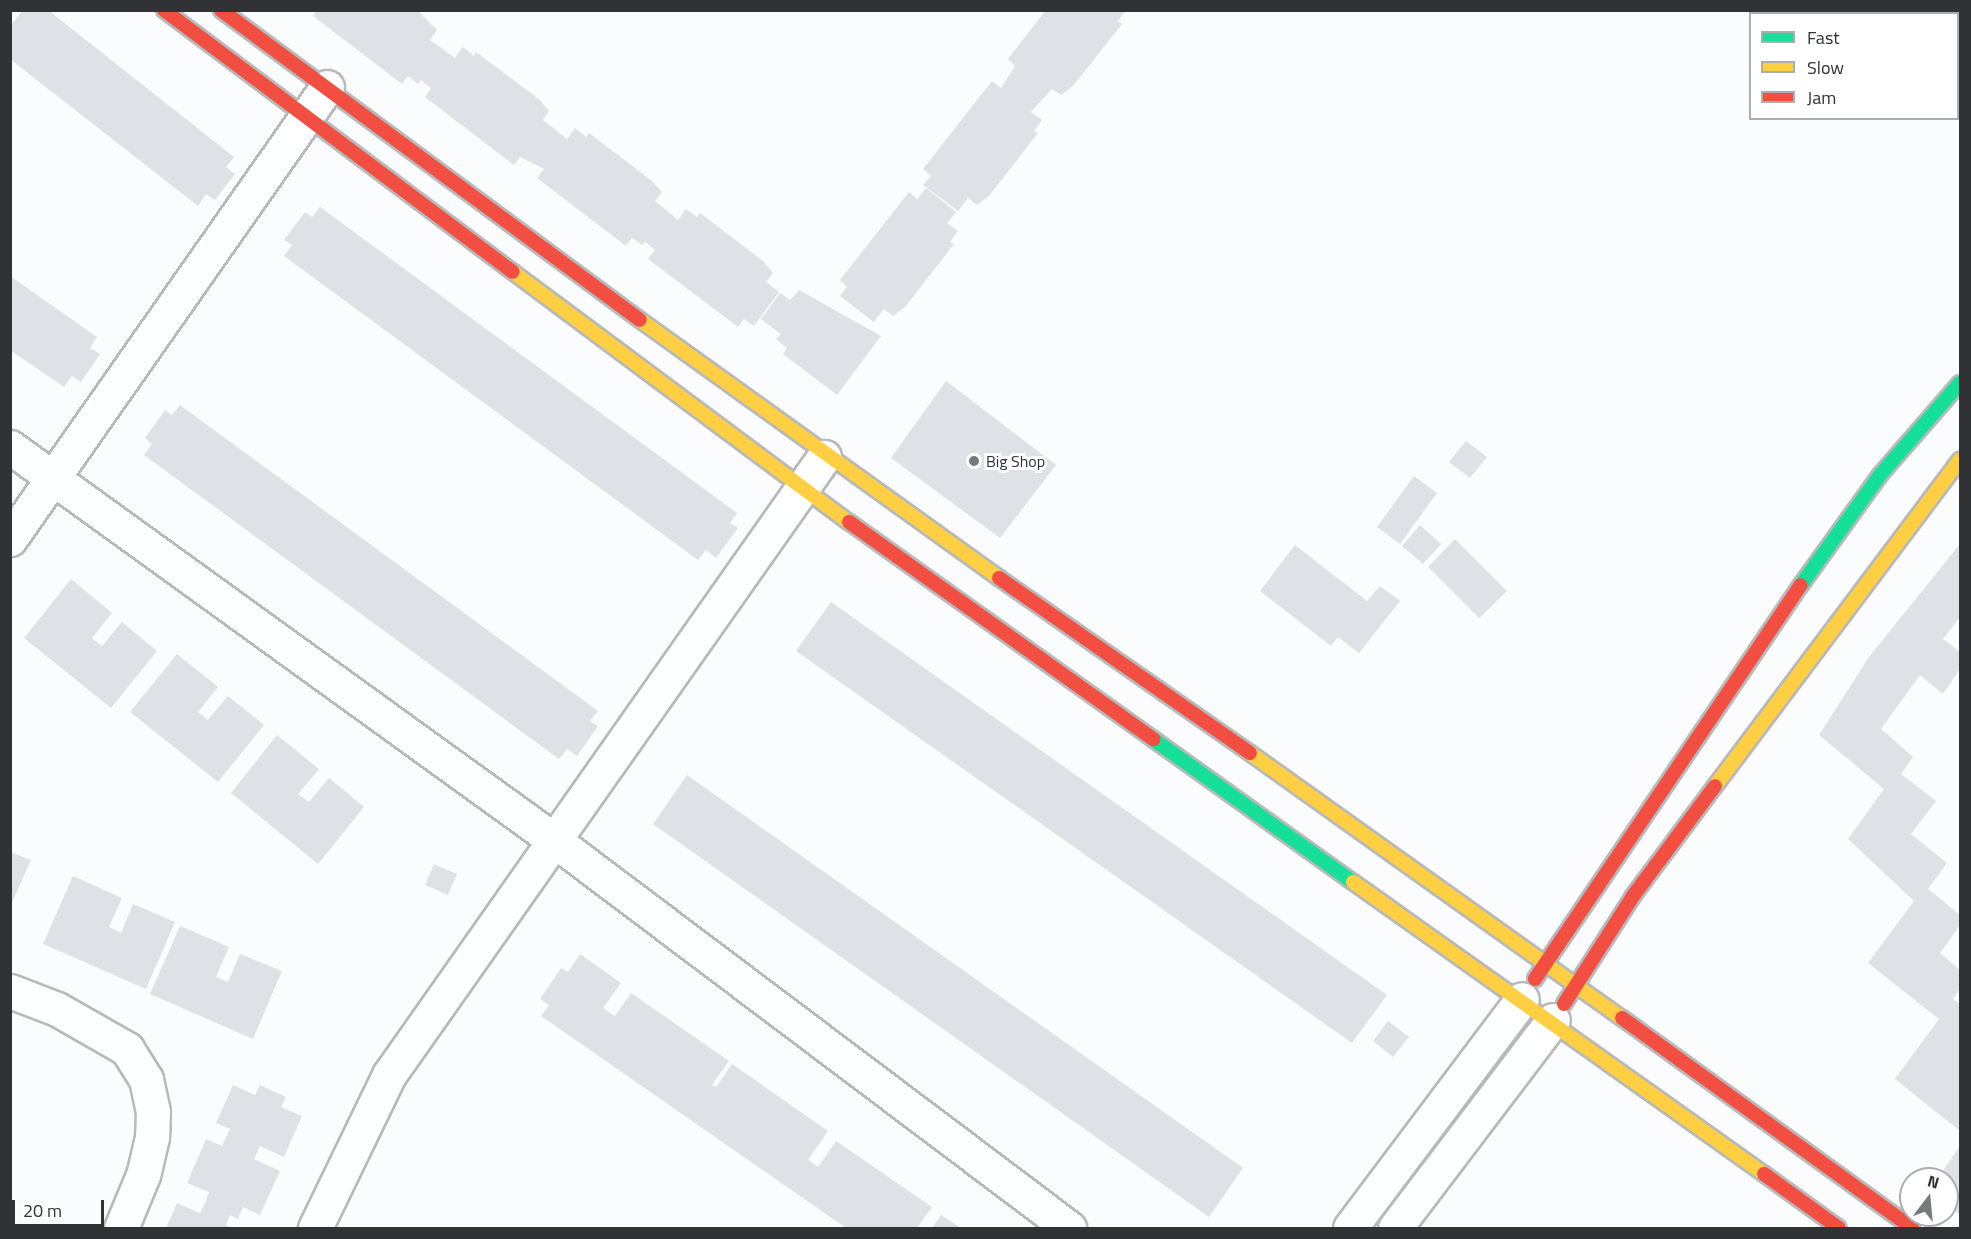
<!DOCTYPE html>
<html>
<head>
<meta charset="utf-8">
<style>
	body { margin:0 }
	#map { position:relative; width:1971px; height:1239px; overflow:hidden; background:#fafcfd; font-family:"Titillium Web",sans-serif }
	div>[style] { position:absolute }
	.building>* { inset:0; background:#dee2e6 }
	.roads { filter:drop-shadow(2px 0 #b7b9ba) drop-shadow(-2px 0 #b7b9ba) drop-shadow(0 2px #b7b9ba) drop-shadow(0 -2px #b7b9ba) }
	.street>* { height:33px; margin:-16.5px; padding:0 16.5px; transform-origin:16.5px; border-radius:16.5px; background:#feffff }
	.fast>* { height:14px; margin:-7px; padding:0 7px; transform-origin:7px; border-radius:7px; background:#16e098 }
	.slow>* { height:14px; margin:-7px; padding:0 7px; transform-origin:7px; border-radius:7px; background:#ffcf43 }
	.jam>* { height:14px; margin:-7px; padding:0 7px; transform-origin:7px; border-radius:7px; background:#f24e42 }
	.dots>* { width:16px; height:16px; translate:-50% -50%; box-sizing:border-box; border:3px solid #fff; border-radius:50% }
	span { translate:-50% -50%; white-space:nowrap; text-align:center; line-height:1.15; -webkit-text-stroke:6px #fff; paint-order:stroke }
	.poi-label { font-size:16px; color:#303235 }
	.left { translate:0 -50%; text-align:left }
	.frame { position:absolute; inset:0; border:12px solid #303235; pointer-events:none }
	.legend { position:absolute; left:1749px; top:12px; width:210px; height:108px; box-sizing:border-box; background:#fff; border:2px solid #acadae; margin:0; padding:8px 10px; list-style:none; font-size:18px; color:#303235 }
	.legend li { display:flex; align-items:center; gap:12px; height:30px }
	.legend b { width:30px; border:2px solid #acadae }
	.north { position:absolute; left:1899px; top:1167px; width:60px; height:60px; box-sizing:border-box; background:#fff; border:2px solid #acadae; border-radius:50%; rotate:16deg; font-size:16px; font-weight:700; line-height:24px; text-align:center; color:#303235 }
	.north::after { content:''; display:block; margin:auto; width:21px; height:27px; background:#77797b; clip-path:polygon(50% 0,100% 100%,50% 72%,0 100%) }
	.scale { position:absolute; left:12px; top:1200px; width:92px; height:27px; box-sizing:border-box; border:3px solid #303235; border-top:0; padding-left:8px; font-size:18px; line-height:21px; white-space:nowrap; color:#303235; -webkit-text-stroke:4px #fff; paint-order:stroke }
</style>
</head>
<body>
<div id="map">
	<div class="building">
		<i style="clip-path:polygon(23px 10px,48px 10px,234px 157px,226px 167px,235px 174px,215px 200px,206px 194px,198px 206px,10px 59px,10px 26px)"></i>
		<i style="clip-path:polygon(317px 10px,417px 10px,437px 30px,430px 40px,455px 58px,463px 47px,474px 56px,476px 52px,540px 100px,549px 111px,543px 120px,567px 139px,575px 128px,586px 137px,589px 133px,652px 181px,662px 192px,655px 201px,678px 220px,686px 209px,697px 217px,700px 213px,763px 261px,773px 273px,766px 282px,779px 292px,754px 326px,744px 319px,738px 327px,648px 259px,655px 250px,645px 242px,642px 245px,632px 238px,626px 246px,537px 178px,544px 169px,520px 157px,514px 165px,425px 97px,431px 88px,421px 80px,418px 84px,408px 76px,402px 84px,313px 16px)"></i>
		<i style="clip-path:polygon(1046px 10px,1126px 10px,1118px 21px,1122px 24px,1073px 86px,1061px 95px,1052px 89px,1031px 112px,1042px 120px,1034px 131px,1038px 133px,989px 196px,977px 205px,968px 198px,958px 211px,923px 185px,931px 176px,923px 169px,992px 81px,1001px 88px,1015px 66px,1008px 59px)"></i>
		<i style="clip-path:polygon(926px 188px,956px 212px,947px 223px,958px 231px,950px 242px,954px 244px,905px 307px,893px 316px,884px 309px,874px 322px,840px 296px,847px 287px,840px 280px,909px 192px,917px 199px)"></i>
		<i style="clip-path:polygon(320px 207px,737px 513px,730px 523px,738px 528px,716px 558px,706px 550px,698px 560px,284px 256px,292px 245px,284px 240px,305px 212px,312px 217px)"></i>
		<i style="clip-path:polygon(10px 276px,97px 337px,90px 348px,100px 354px,81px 382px,72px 376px,64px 387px,10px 350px)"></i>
		<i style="clip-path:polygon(799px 290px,881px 336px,837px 395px,783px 354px,787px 348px,776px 339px,781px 334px,761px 319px,780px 293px,790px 300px)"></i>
		<i style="clip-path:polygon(946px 381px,1056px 465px,1000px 538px,891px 458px)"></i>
		<i style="clip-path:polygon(180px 405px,598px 711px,590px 721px,598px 726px,577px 756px,567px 749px,559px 759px,144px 455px,152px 444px,145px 438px,165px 410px,172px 415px)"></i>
		<i style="clip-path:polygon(1466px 441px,1487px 457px,1470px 478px,1449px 462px)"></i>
		<i style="clip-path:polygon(1414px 476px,1437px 493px,1400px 544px,1377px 527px)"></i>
		<i style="clip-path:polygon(1420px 525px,1441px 544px,1423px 564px,1402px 546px)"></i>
		<i style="clip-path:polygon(1455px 539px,1507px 591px,1479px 618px,1428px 567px)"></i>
		<i style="clip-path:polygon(1960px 544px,1960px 617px,1943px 639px,1960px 652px,1960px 669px,1943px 694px,1920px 675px,1881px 729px,1913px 757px,1901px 774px,1936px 801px,1911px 834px,1947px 863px,1928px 889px,1960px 915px,1960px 925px,1940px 953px,1960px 970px,1960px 989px,1953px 999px,1960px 1004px,1960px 1131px,1895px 1079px,1939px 1019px,1868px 963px,1914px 901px,1848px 839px,1884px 789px,1819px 735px,1869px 657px)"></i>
		<i style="clip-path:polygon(1295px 545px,1367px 601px,1380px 586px,1400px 601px,1359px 653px,1338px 637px,1331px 646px,1260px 591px)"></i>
		<i style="clip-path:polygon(71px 579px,112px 613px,92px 638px,102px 646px,122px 622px,157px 651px,111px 708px,24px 638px)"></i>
		<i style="clip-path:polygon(831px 602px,1387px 995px,1352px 1043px,796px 651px)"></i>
		<i style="clip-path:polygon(177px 654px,218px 687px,198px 712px,208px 720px,228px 696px,264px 725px,218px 782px,130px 712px)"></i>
		<i style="clip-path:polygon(277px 735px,319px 769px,298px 794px,309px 802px,329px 778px,364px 807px,318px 864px,231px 793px)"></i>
		<i style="clip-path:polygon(687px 775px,1243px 1168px,1209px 1217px,653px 824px)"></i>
		<i style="clip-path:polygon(10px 852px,31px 860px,10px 907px)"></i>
		<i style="clip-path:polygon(434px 864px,457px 874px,448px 895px,425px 885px)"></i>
		<i style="clip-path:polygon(73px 876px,122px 898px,109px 927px,121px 933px,133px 904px,175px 922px,146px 989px,43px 944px)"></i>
		<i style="clip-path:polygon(180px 926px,229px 947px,216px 977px,228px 982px,240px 954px,282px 971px,253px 1039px,150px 994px)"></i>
		<i style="clip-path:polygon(580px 954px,621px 983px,603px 1008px,615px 1016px,631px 993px,729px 1061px,712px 1085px,716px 1087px,732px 1064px,828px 1131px,808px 1160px,818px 1167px,836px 1141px,932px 1207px,917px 1228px,846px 1228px,541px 1016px,549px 1005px,540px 999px,561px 968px,568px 972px)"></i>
		<i style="clip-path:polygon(1388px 1021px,1409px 1037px,1393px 1057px,1373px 1041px)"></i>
		<i style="clip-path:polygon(233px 1085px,255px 1095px,260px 1085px,286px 1097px,281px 1107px,302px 1116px,284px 1157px,260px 1146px,254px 1159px,280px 1171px,260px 1215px,243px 1207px,238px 1219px,230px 1215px,226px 1225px,234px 1228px,166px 1228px,177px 1203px,200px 1213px,205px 1203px,209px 1192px,187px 1183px,206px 1139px,222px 1146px,230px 1129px,216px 1123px)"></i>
		<i style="clip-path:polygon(1960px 1146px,1960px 1215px,1947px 1205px,1947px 1179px,1937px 1179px)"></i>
		<i style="clip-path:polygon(941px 1215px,961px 1228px,932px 1228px)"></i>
	</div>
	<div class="roads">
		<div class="street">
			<i style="left:10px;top:447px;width:671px;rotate:35.85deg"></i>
			<i style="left:554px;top:840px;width:645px;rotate:36.99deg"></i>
			<i style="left:10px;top:539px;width:552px;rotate:-54.96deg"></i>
			<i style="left:10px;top:991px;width:50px;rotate:21deg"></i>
			<i style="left:57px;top:1009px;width:81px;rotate:29.7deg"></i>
			<i style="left:127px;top:1049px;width:36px;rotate:58deg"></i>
			<i style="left:146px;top:1079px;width:33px;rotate:78deg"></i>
			<i style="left:153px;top:1111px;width:26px;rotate:92deg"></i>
			<i style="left:152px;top:1137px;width:39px;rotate:103deg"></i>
			<i style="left:143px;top:1175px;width:57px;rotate:112.5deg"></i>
			<i style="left:315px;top:1228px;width:170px;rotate:-64.2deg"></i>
			<i style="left:389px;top:1075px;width:756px;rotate:-54.86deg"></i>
			<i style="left:1350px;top:1228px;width:286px;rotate:-53.1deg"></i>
			<i style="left:1395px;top:1228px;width:261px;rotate:-52.8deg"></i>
		</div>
		<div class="fast">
			<i style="left:1801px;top:585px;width:135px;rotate:-54.3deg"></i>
			<i style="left:1880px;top:475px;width:122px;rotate:-49deg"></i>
			<i style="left:1153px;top:739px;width:246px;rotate:35.6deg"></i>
		</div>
		<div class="slow">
			<i style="left:513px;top:272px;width:419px;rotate:36.7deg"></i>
			<i style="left:640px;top:320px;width:442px;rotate:35.7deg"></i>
			<i style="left:1250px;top:753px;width:457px;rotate:35.5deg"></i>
			<i style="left:1715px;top:786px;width:408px;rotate:-53.1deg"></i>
			<i style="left:1353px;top:882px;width:504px;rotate:35.39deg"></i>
		</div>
		<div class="jam">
			<i style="left:164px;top:10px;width:436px;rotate:36.9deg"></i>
			<i style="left:221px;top:10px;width:521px;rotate:36.5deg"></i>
			<i style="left:849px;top:522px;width:374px;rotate:35.5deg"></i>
			<i style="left:999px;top:578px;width:306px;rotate:34.9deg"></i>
			<i style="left:1535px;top:979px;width:475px;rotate:-56deg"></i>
			<i style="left:1564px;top:1004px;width:128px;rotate:-57.4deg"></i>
			<i style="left:1633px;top:896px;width:137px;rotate:-53.3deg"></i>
			<i style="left:1622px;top:1018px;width:358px;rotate:35.9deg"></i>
			<i style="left:1764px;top:1174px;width:92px;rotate:35.8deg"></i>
		</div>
	</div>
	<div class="dots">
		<i style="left:974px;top:461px;background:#77797b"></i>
	</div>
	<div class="poi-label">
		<span class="left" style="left:986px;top:461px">Big Shop</span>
	</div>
	<div class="frame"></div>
	<ul class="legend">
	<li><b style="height:8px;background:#16e098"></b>Fast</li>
	<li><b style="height:8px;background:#ffcf43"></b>Slow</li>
	<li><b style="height:8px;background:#f24e42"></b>Jam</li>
	</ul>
	<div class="north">N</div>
	<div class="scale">20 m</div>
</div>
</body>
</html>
